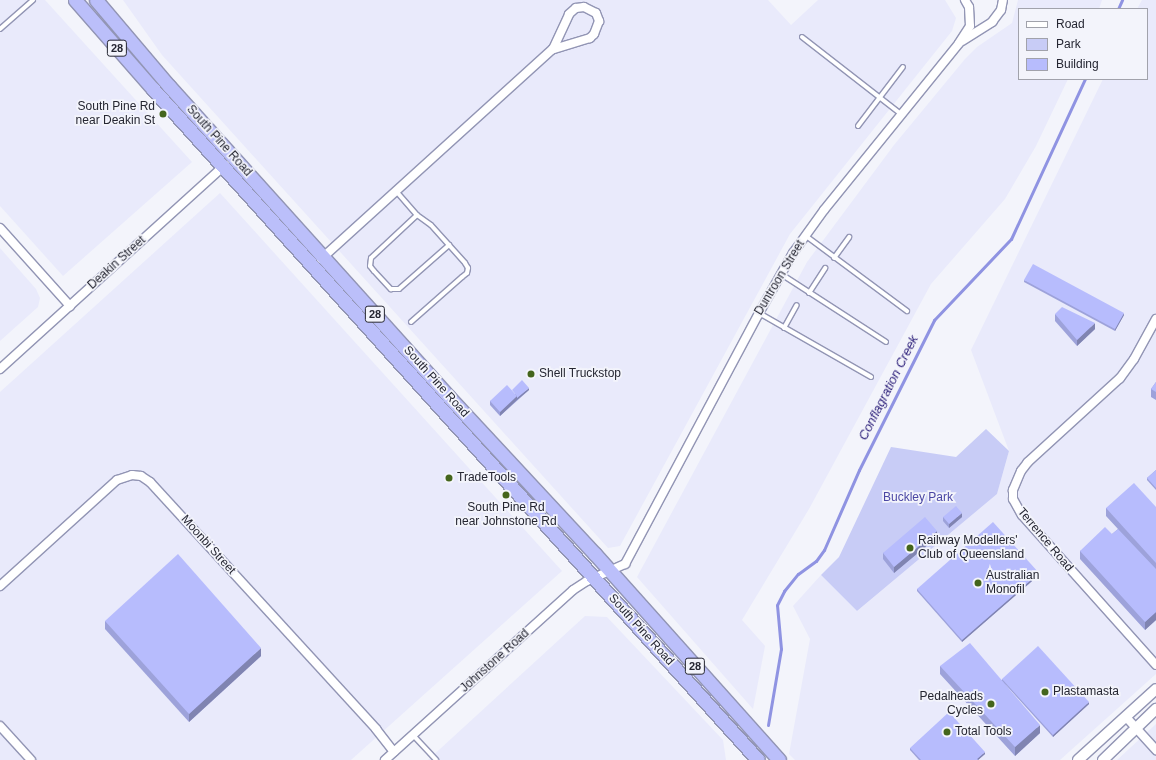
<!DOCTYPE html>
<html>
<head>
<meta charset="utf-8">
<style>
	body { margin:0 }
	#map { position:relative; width:1156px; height:760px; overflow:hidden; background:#f3f4fb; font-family:Helvetica,sans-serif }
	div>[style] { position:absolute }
	.built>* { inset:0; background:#e9eafb }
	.green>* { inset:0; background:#c8ccf6 }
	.stream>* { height:3px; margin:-1.5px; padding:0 1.5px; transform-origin:1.5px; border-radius:1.5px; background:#8f93e2 }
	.roads { filter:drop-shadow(1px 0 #9295b4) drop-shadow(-1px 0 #9295b4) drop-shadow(0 1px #9295b4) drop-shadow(0 -1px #9295b4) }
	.service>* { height:4px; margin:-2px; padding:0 2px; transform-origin:2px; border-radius:2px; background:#fff }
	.minor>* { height:8px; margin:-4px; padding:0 4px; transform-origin:4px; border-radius:4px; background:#fff }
	.tertiary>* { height:10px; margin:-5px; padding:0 5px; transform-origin:5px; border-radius:5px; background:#fff }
	.trunk>* { height:13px; margin:-6.5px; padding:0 6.5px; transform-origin:6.5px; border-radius:6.5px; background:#bbbffa }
	.wall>* { inset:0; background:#9da2da }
	.shaded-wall>* { inset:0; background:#8084b1 }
	.building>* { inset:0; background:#b7bcfd }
	.dots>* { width:11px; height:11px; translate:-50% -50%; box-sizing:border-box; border:2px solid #f3f4fb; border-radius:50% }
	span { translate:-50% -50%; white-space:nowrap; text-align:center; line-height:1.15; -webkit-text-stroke:3.5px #f3f4fb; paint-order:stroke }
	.shield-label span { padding:1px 3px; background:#f3f4fb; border:1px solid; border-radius:3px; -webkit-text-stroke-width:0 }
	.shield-label { font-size:11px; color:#252632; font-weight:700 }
	.poi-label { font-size:12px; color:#252632 }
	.right { translate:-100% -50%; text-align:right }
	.left { translate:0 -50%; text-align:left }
	.street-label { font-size:12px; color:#252632 }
	.park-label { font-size:12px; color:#4b47a4 }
	.water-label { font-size:13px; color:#2b1e79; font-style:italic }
	.legend { position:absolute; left:1018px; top:8px; width:130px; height:72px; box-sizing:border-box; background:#f3f4fb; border:1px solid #a1a2ab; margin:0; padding:5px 7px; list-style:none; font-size:12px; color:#252632 }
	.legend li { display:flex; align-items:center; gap:8px; height:20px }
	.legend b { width:20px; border:1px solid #a1a2ab }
</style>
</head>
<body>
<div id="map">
	<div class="built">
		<i style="clip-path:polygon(0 0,45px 0,192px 162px,63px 276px,0 206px)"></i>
		<i style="clip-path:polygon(123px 0,768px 0,791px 25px,818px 0,945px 0,956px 18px,952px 31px,790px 234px,620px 546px,608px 548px,162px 55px)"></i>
		<i style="clip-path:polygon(1018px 0,1102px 0,1099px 9px,1019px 9px,1019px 79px,1068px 79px,1036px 146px,1005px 199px,931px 284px,809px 509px,742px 620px,765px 646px,753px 709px,637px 577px,807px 262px,894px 145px,965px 59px,977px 47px,1012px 23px)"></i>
		<i style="clip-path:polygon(1142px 0,1156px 0,1156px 674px,1060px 760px,795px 760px,789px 754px,810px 639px,793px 606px,821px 575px,857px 611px,997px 494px,1009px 451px,971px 350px,1103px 79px,1147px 79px,1147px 9px,1137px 9px)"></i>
		<i style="clip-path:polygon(220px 193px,562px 571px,351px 760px,0 760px,0 392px)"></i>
		<i style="clip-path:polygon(0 248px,36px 289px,40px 298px,38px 307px,0 341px)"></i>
		<i style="clip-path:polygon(585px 616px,607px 617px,723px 740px,726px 760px,428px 760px)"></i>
		<i style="clip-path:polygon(1156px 724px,1156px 760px,1117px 760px)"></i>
	</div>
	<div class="green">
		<i style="clip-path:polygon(986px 429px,1009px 451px,997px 494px,857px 611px,821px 575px,839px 557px,891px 447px,956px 457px)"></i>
	</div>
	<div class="stream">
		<i style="left:1118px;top:9px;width:10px;rotate:-66deg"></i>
		<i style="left:768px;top:725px;width:77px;rotate:-80.3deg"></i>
		<i style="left:781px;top:649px;width:44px;rotate:-95.2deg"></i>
		<i style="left:777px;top:605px;width:16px;rotate:-63deg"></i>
		<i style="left:784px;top:591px;width:22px;rotate:-51deg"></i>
		<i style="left:798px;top:574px;width:22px;rotate:-36deg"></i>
		<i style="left:816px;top:561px;width:14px;rotate:-54deg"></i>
		<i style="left:824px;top:550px;width:87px;rotate:-66.4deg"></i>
		<i style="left:859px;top:470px;width:168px;rotate:-63.4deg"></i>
		<i style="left:934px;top:320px;width:112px;rotate:-46.5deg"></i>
		<i style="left:1011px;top:239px;width:176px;rotate:-65.2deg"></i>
	</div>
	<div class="roads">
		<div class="service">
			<i style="left:0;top:29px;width:44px;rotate:-41.3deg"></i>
			<i style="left:802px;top:37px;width:125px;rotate:37.9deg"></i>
			<i style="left:858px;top:126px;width:74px;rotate:-52.7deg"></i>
			<i style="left:396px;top:191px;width:32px;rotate:49deg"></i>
			<i style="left:417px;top:215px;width:63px;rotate:136.9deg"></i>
			<i style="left:371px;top:258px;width:8px;rotate:97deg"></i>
			<i style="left:370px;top:266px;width:6px;rotate:51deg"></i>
			<i style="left:374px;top:271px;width:25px;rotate:47deg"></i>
			<i style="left:391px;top:289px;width:8px"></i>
			<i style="left:399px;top:289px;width:67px;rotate:-41.3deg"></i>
			<i style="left:449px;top:245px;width:24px;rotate:48deg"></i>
			<i style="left:465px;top:263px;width:6px;rotate:59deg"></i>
			<i style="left:468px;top:268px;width:5px;rotate:101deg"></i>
			<i style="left:467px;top:273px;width:6px;rotate:141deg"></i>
			<i style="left:462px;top:277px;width:68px;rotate:138.6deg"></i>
			<i style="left:417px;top:215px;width:17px;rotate:36deg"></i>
			<i style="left:431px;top:225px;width:27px;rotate:48deg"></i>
			<i style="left:806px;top:236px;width:126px;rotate:36.6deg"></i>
			<i style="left:834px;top:258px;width:26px;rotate:-54deg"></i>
			<i style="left:781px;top:274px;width:125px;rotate:32.9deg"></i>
			<i style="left:809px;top:293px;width:30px;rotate:-57deg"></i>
			<i style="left:759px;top:313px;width:129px;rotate:29.7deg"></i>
			<i style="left:784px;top:328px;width:26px;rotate:-61deg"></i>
			<i style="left:413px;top:735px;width:34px;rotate:47deg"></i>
		</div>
		<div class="minor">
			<i style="left:962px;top:41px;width:36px;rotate:-32deg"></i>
			<i style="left:992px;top:22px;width:15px;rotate:-53deg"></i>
			<i style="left:1001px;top:10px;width:10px;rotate:-79deg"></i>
			<i style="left:0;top:228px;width:105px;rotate:48.1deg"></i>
			<i style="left:321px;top:259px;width:313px;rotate:-42.2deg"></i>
			<i style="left:553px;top:49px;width:38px;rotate:-65deg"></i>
			<i style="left:569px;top:14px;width:9px;rotate:-41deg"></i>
			<i style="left:576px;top:8px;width:8px;rotate:-7deg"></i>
			<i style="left:584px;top:7px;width:13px;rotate:27deg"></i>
			<i style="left:596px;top:13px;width:9px;rotate:69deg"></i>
			<i style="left:599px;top:21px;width:14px;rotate:111deg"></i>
			<i style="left:594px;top:34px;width:6px;rotate:135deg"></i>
			<i style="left:590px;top:38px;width:39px;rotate:163deg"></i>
			<i style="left:1156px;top:319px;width:46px;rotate:118.8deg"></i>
			<i style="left:1134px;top:359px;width:24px;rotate:126deg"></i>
			<i style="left:1120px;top:378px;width:125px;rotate:137.6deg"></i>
			<i style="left:1028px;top:462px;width:11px;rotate:128deg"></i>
			<i style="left:1021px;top:471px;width:21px;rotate:113deg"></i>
			<i style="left:1013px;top:490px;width:9px;rotate:90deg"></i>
			<i style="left:1013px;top:499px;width:18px;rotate:61deg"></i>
			<i style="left:1022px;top:515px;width:201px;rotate:48.2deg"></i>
			<i style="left:0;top:369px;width:304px;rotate:-42.2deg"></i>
			<i style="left:0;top:586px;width:158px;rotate:-42.2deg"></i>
			<i style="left:117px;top:480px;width:16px;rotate:-18deg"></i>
			<i style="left:132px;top:475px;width:9px;rotate:6deg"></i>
			<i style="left:141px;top:476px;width:11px;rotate:34deg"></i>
			<i style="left:150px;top:482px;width:335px;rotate:47.5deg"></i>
			<i style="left:376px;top:729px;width:29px;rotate:52deg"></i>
			<i style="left:1126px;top:717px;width:45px;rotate:47.7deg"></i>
			<i style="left:0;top:726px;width:46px;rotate:47.6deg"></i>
			<i style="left:385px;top:760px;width:253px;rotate:-42.1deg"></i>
			<i style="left:573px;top:590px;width:17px;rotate:-33deg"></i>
			<i style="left:587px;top:581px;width:42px;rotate:-24.1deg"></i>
			<i style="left:625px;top:564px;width:285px;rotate:-61.9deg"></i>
			<i style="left:759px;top:313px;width:69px;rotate:-60.5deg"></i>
			<i style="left:793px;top:253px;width:53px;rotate:-54.2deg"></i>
			<i style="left:824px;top:210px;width:215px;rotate:-51deg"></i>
			<i style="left:959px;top:43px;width:20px;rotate:-57deg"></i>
			<i style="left:970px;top:26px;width:19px;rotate:-93deg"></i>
			<i style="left:969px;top:7px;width:8px;rotate:-120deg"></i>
		</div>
		<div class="tertiary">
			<i style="left:1078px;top:760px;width:105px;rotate:-42.3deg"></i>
			<i style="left:1103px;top:760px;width:74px;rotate:-43.9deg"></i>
		</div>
		<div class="trunk">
			<i style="left:75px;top:0;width:118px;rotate:48.8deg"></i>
			<i style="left:153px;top:89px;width:903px;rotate:47.96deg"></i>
			<i style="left:96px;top:0;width:113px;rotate:49.7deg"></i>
			<i style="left:169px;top:86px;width:418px;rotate:48deg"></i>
			<i style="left:449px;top:397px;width:214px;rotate:47.1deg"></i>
			<i style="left:595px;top:554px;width:276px;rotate:48.2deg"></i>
		</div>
	</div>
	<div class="wall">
		<i style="clip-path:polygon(1024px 280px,1124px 315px,1115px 331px,1024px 282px)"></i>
		<i style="clip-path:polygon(1055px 314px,1095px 329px,1077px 346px,1055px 321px)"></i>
		<i style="clip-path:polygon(1156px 382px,1156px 400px,1151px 397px,1151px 389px)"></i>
		<i style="clip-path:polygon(529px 390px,500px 416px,490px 405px,490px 401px)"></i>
		<i style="clip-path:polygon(1156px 470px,1156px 490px,1147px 480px,1147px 478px)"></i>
		<i style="clip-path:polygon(1156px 507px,1156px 620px,1145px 630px,1080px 559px,1080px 551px,1112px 534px,1118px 529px,1106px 516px,1106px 508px)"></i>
		<i style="clip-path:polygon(943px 517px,962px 517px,949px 528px,943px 521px)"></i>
		<i style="clip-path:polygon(937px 537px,894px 573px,883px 559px,883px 553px)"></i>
		<i style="clip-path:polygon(1039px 575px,962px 642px,917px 591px,917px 589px)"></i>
		<i style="clip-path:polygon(105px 621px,261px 656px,189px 722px,105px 629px)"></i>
		<i style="clip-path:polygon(940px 666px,1002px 680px,1002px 679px,1089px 704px,1053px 737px,1005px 684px,1040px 733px,1015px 756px,940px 674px)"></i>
		<i style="clip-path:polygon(910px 748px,985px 754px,978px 760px,919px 760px,910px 750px)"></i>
	</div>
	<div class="shaded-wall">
		<i style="clip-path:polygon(1124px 313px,1124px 315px,1115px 331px,1115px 329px)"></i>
		<i style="clip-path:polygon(1095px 323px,1095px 329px,1077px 346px,1077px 340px)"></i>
		<i style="clip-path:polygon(529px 388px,529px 390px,517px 400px,517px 398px)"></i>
		<i style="clip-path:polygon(517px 396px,517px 400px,500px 416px,500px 412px)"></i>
		<i style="clip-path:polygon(962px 513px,962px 517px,949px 528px,949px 524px)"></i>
		<i style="clip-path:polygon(937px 531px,937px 537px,894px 573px,894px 567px)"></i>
		<i style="clip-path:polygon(1039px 573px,1039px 575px,962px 642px,962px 640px)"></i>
		<i style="clip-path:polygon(1156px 612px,1156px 620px,1145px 630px,1145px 622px)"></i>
		<i style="clip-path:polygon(261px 648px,261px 656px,189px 722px,189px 714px)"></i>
		<i style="clip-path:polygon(1089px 702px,1089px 704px,1053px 737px,1053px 735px)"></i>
		<i style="clip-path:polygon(1040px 725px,1040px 733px,1015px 756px,1015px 747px)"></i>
		<i style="clip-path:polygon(985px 752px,985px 754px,978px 760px,977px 759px)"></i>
	</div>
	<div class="building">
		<i style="clip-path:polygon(1033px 264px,1124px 313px,1115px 329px,1024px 280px)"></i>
		<i style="clip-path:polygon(1062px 307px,1095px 323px,1077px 340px,1055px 314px)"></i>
		<i style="clip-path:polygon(522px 380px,529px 388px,517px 398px,517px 396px,512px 390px)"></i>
		<i style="clip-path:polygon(1156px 382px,1156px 392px,1151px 389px)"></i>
		<i style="clip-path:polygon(507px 385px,517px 396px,500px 412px,490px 401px)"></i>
		<i style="clip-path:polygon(1156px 470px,1156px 488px,1147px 478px)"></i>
		<i style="clip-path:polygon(1134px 483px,1156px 507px,1156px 563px,1106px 508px)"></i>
		<i style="clip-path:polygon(956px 506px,962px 513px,949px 524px,943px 517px)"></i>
		<i style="clip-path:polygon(925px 517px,937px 531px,894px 567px,883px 553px)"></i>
		<i style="clip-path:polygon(993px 522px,1039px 573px,962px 640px,917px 589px)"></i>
		<i style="clip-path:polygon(1105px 527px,1112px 534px,1118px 529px,1156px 569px,1156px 612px,1145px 622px,1080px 551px)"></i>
		<i style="clip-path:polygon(178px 554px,261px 648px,189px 714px,105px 621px)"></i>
		<i style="clip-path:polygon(970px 643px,1040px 725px,1015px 747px,940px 666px)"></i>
		<i style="clip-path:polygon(1038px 646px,1089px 702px,1053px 735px,1002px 679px)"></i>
		<i style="clip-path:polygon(949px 712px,985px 752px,977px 759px,978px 760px,921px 760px,910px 748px)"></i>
	</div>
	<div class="dots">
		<i style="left:163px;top:114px;background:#44651c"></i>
		<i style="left:531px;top:374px;background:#44651c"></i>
		<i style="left:449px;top:478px;background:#44651c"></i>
		<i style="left:506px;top:495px;background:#44651c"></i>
		<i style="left:910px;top:548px;background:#44651c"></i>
		<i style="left:978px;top:583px;background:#44651c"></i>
		<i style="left:1045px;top:692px;background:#44651c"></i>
		<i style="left:991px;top:704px;background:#44651c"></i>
		<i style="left:947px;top:732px;background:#44651c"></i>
	</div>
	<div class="shield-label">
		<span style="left:117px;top:48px">28</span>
		<span style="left:375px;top:314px">28</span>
		<span style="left:695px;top:666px">28</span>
	</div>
	<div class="poi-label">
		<span class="right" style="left:155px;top:114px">South Pine Rd<br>near Deakin St</span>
		<span class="left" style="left:539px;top:374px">Shell Truckstop</span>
		<span class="left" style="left:457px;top:478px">TradeTools</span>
		<span style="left:506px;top:515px">South Pine Rd<br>near Johnstone Rd</span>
		<span class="left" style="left:918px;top:548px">Railway Modellers'<br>Club of Queensland</span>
		<span class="left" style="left:986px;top:583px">Australian<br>Monofil</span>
		<span class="left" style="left:1053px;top:692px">Plastamasta</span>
		<span class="right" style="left:983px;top:704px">Pedalheads<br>Cycles</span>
		<span class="left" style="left:955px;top:732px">Total Tools</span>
	</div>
	<div class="street-label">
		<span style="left:219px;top:141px;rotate:48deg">South Pine Road</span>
		<span style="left:117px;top:263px;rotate:-42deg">Deakin Street</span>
		<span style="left:780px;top:278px;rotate:-59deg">Duntroon Street</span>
		<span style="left:436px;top:382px;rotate:48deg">South Pine Road</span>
		<span style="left:1045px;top:540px;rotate:50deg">Terrence Road</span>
		<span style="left:208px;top:545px;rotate:48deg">Moonbi Street</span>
		<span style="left:641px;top:630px;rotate:48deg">South Pine Road</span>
		<span style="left:495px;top:661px;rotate:-42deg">Johnstone Road</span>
	</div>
	<div class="park-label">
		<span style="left:918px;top:498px">Buckley Park</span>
	</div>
	<div class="water-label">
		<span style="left:889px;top:388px;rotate:-63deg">Conflagration Creek</span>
	</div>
	<ul class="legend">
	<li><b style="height:5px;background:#fff"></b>Road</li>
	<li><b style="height:11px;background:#c8ccf6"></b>Park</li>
	<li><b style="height:11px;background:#b7bcfd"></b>Building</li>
	</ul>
</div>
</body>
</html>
